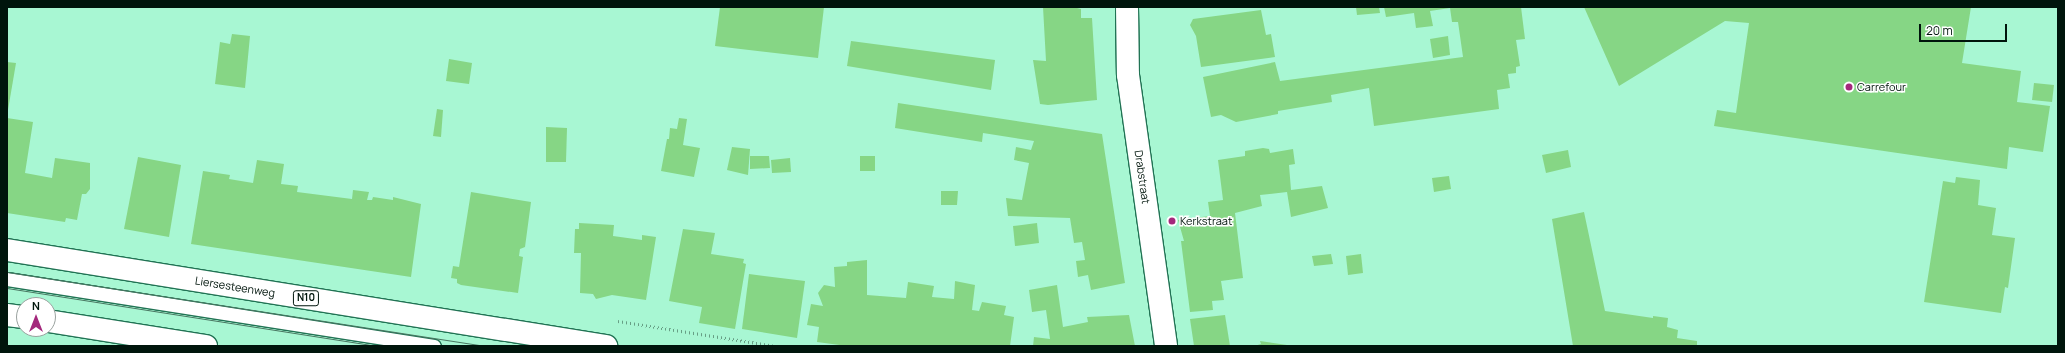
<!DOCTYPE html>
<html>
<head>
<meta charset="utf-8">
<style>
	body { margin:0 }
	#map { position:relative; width:2065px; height:353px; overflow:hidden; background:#a8f7d3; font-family:Manrope,sans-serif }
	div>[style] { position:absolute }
	.building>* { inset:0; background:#86d685 }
	.path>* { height:2.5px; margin-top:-1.25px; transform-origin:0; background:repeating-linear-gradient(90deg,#679f85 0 1px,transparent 0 4px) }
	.roads { filter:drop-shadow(1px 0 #217354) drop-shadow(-1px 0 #217354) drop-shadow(0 1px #217354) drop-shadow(0 -1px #217354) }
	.lane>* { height:13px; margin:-6.5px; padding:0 6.5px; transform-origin:6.5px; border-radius:6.5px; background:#fff }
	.street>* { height:22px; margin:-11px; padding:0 11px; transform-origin:11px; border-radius:11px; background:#fff }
	.primary>* { height:22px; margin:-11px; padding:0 11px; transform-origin:11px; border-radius:11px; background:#fff }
	.tram>* { height:1px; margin:-0.5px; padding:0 0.5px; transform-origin:0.5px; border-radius:0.5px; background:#497762 }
	.dots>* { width:11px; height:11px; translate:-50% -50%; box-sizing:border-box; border:2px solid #fff; border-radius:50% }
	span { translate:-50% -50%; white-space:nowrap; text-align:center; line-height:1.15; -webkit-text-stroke:3px #fff; paint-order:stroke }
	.shield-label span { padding:1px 3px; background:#fff; border:1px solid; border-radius:3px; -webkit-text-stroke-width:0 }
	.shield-label { font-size:10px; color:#00150c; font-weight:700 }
	.poi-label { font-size:11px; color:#00150c }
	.left { translate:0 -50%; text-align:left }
	.street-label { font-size:11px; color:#00150c }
	.frame { position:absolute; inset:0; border:8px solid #00150c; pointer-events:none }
	.north { position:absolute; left:16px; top:297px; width:40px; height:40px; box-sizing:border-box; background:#fff; border:1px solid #99a19e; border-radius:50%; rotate:0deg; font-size:11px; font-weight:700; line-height:16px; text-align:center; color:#00150c }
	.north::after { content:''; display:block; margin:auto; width:14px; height:18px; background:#a4287c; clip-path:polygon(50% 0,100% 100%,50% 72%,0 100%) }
	.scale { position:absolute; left:1919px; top:24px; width:88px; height:18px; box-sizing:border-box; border:2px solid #00150c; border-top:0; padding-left:5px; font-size:12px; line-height:14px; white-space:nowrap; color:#00150c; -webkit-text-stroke:3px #fff; paint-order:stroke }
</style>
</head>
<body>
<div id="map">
	<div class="building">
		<i style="clip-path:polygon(720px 7px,824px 7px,818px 58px,715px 46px)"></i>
		<i style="clip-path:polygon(1043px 7px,1073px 7px,1081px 9px,1081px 18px,1092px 18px,1097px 100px,1048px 105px,1040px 104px,1033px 60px,1046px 61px)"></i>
		<i style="clip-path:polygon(1356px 7px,1379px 7px,1380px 13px,1357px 15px)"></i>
		<i style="clip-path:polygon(1384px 7px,1521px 7px,1525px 39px,1516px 40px,1520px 66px,1516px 67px,1516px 73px,1508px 74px,1510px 88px,1497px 90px,1499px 109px,1374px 126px,1369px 88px,1331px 95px,1332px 102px,1278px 111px,1278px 114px,1236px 122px,1221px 115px,1211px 117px,1203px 77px,1275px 62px,1280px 81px,1463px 57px,1458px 22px,1452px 22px,1450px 8px,1430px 11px,1433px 26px,1416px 28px,1414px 13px,1386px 17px)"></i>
		<i style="clip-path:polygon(1584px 7px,1971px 7px,1962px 63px,2021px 71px,2017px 102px,2050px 106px,2043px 152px,2009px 147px,2007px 169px,1714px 126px,1717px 110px,1736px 113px,1749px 23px,1725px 21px,1619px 86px)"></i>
		<i style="clip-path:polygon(1261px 10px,1266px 35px,1271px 34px,1275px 57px,1201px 67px,1196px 36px,1190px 25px,1193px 19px)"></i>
		<i style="clip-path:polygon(232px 34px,250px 36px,245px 88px,215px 84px,220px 42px,230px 44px)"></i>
		<i style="clip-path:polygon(1448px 36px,1450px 55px,1433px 58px,1430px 39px)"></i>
		<i style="clip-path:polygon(851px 41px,995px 60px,991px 90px,847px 66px)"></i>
		<i style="clip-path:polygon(449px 59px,472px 63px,469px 84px,446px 81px)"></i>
		<i style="clip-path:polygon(7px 62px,16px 63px,8px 110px,7px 110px)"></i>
		<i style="clip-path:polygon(2034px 83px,2054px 85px,2052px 102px,2032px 100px)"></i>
		<i style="clip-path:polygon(898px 103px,1102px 134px,1125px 283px,1091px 290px,1088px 275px,1078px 277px,1076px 261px,1085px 260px,1082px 242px,1074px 243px,1070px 218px,1008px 216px,1006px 198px,1022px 200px,1029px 163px,1014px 160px,1016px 147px,1031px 150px,1034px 141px,983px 133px,982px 142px,895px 128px)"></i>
		<i style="clip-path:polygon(437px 109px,443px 110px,441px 137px,433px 136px)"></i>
		<i style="clip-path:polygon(7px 118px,33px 122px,25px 173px,52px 178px,55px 158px,90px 163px,90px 189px,86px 194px,82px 194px,77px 220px,66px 218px,65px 222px,7px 213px)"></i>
		<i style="clip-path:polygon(679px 118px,687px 119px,683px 145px,700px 148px,694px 177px,661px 171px,667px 139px,669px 139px,670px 128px,677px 129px)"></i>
		<i style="clip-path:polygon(546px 127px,567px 128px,566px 162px,546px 162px)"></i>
		<i style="clip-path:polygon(732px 147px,750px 149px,748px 175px,727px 170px)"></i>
		<i style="clip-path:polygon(1263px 148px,1269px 149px,1270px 153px,1293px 149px,1295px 164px,1289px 165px,1291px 190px,1322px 186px,1328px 208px,1291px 217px,1287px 192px,1260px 195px,1262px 206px,1235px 213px,1243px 278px,1221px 281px,1224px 300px,1212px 301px,1213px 310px,1190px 312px,1181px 241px,1184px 241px,1178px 220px,1210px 216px,1208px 202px,1223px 200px,1218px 160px,1245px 156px,1245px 151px)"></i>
		<i style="clip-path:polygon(1568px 150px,1571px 167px,1546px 173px,1542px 155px)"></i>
		<i style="clip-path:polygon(750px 156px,769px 156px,770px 168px,750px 169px)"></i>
		<i style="clip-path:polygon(860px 156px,875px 156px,875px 171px,860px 171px)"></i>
		<i style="clip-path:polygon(138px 157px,181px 165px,169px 237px,124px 229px)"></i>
		<i style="clip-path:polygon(790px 158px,791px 172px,772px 173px,771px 160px)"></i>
		<i style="clip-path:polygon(257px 160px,284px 164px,281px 184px,298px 186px,297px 192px,352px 199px,353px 190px,369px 192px,367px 200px,372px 200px,373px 197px,393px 200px,393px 197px,421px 204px,411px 277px,191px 244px,203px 171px,230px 175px,229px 179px,253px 183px)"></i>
		<i style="clip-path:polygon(1449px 176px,1451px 189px,1434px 192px,1432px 178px)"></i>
		<i style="clip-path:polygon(1956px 177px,1980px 180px,1978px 205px,1996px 208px,1992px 235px,2015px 238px,2008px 288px,2005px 287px,2001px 313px,1924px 302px,1943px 181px,1955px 183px)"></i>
		<i style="clip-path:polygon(941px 191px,958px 191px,957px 205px,941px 205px)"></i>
		<i style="clip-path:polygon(471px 192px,531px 202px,525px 247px,520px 249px,519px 256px,523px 257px,518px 293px,461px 285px,457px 283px,457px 279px,451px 278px,453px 266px,459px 267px)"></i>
		<i style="clip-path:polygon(1584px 212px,1605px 311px,1653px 318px,1653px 316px,1668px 318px,1667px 327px,1678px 330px,1677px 338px,1697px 341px,1697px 346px,1573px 346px,1552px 219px)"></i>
		<i style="clip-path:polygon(579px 223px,614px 225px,613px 236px,642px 240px,642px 235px,656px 237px,646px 300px,612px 295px,596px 299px,593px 294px,580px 293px,581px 253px,574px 253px,575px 229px,579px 229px)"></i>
		<i style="clip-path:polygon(1037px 223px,1039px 243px,1015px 246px,1013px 226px)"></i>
		<i style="clip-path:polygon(683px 229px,715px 233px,711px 254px,744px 259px,743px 263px,746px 264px,735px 329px,699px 323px,702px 307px,669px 301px)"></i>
		<i style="clip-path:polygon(1331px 254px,1333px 264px,1314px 266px,1312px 256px)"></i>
		<i style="clip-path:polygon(1361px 254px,1363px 273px,1348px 275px,1346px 256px)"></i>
		<i style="clip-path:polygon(867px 260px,867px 295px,906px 298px,908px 282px,934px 286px,932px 297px,954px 299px,955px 281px,975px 285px,972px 310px,979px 311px,982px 302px,1006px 306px,1004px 315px,1014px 317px,1010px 346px,847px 346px,817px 342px,819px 327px,807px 325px,811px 304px,823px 306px,818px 293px,824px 285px,835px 287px,834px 267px,847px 266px,847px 262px)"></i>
		<i style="clip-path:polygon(749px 274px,805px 281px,797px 338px,742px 329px)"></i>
		<i style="clip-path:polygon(1057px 285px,1063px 327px,1088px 322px,1087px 317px,1129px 315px,1135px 346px,1033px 346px,1034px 337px,1050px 339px,1046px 310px,1032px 312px,1029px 290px)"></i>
		<i style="clip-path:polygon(1225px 315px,1230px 346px,1194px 346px,1190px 319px)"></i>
		<i style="clip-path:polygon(1260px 341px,1287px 345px,1287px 346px,1254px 346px,1261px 344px)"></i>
	</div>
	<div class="path">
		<i style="left:618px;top:321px;width:159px;rotate:9deg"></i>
	</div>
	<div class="roads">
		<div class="lane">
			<i style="left:7px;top:279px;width:432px;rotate:8.9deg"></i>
		</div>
		<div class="street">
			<i style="left:1127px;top:7px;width:68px;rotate:89.2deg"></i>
			<i style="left:1128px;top:75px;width:274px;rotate:82deg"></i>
		</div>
		<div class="primary">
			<i style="left:7px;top:250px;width:607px;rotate:9.11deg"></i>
			<i style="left:7px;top:315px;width:17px;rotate:7deg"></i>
			<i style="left:48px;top:321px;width:160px;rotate:9deg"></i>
		</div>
	</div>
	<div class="tram">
		<i style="left:7px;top:272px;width:484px;rotate:8.8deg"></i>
		<i style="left:7px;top:288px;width:375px;rotate:8.9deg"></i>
	</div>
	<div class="dots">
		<i style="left:1849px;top:87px;background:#a4287c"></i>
		<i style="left:1172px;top:221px;background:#a4287c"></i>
	</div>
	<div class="shield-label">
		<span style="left:306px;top:298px">N10</span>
	</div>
	<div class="poi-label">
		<span class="left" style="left:1857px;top:87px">Carrefour</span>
		<span class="left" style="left:1180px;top:221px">Kerkstraat</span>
	</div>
	<div class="street-label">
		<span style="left:1142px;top:177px;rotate:82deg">Drabstraat</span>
		<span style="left:235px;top:287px;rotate:9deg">Liersesteenweg</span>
	</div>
	<div class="frame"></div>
	<div class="north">N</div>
	<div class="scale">20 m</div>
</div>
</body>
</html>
